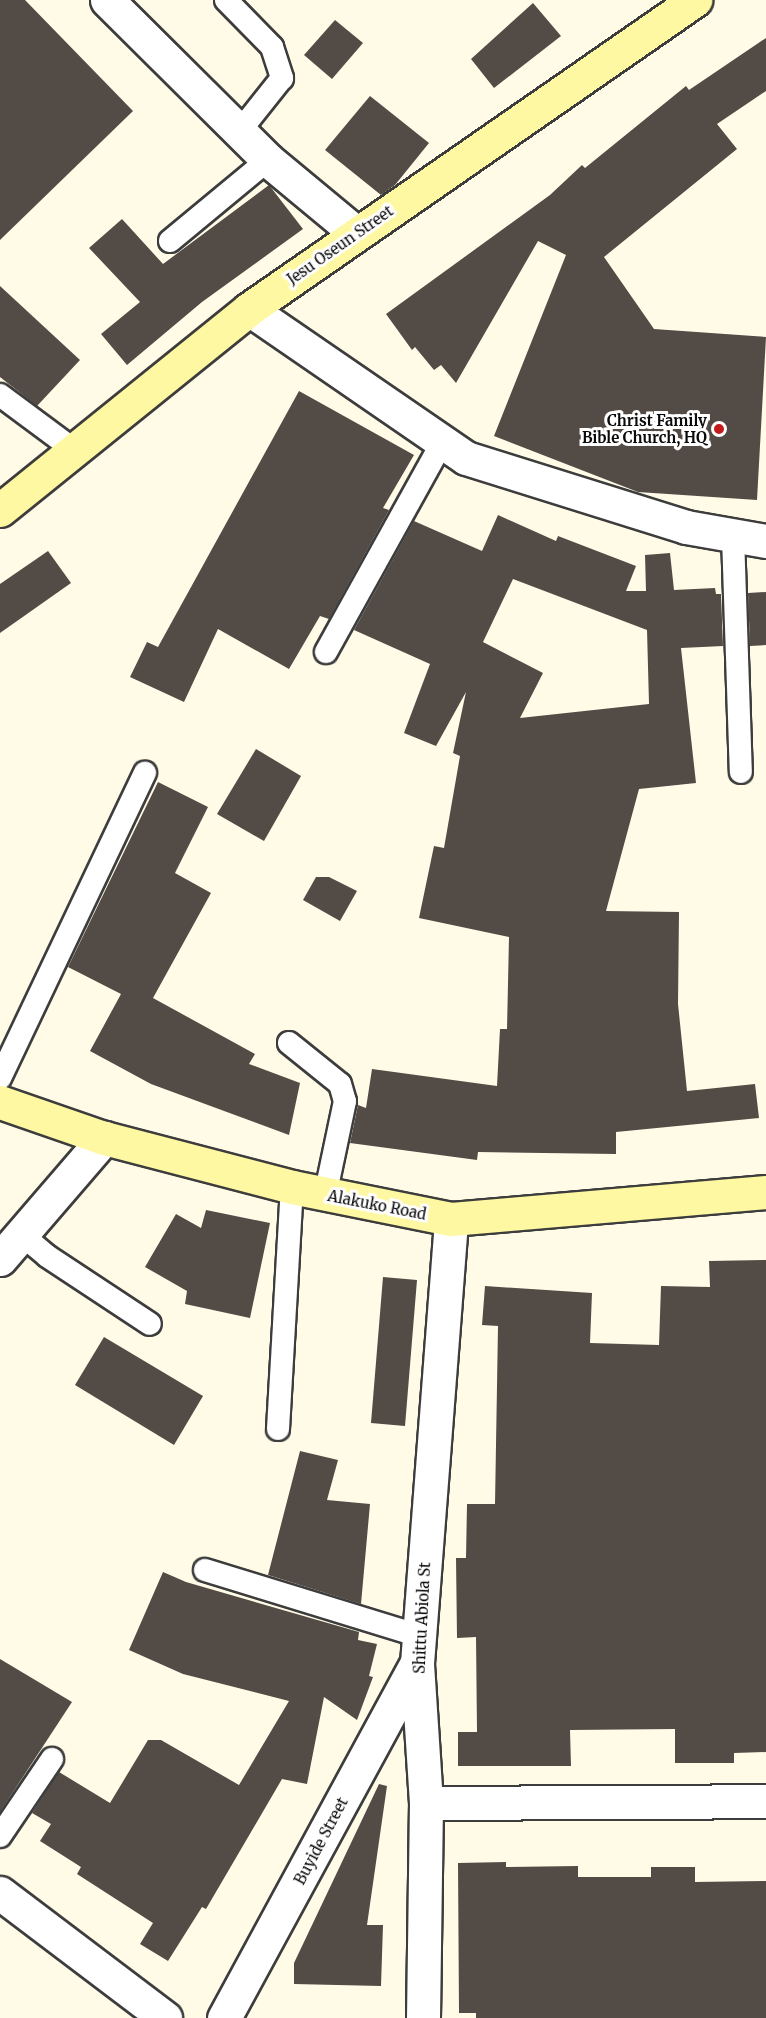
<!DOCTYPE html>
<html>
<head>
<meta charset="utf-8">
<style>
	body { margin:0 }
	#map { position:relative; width:766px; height:2018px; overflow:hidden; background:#fffbe7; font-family:Merriweather,serif }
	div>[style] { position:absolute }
	.building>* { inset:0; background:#534b46 }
	.roads { filter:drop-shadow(2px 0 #3d3d3d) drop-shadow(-2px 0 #3d3d3d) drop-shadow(0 2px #3d3d3d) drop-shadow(0 -2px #3d3d3d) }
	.service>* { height:22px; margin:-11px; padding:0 11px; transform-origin:11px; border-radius:11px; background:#fff }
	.minor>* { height:33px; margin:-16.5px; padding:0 16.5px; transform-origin:16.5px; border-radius:16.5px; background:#fff }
	.tertiary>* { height:33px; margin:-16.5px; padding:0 16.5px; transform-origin:16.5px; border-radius:16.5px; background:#fff }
	.secondary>* { height:33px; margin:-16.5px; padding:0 16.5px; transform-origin:16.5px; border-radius:16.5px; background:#fff8a2 }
	.dots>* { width:16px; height:16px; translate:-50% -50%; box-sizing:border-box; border:3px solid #fff; border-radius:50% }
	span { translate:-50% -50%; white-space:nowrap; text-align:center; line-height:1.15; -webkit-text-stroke:6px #fff; paint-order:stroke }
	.street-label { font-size:15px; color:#0a0a0a }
	.poi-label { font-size:15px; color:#0a0a0a; font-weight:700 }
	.right { translate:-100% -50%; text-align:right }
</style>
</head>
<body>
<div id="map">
	<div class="building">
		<i style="clip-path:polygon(0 0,25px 0,133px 111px,0 240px)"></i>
		<i style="clip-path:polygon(533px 3px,561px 36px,494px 88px,471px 59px)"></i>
		<i style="clip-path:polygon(335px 20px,363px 43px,332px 79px,304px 55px)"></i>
		<i style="clip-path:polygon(766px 38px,766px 91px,717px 124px,737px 149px,604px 257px,654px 329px,766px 337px,757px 500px,638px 492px,494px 436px,566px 255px,538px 241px,456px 383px,441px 365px,434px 370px,415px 347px,412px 350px,386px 314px,550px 195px,582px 165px,585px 168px,686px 86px,689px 90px)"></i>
		<i style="clip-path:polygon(370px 96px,429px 143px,395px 185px,381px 195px,325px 150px)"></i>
		<i style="clip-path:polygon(269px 185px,303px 229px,202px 302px,127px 365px,101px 334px,140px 302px,89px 248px,122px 219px,163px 264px)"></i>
		<i style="clip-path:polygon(0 286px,80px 360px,37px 406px,0 377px)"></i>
		<i style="clip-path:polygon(299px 391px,414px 455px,383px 508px,389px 510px,329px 619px,320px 616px,289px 669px,218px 629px,184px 702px,130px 677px,147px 642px,158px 647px)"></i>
		<i style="clip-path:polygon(evenodd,498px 515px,556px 541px,558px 536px,636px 566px,626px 591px,646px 591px,645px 555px,670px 553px,674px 590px,715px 588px,716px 594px,721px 594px,723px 646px,681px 648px,696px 783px,639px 789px,606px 911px,679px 912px,678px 1004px,687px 1091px,755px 1084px,759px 1118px,616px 1132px,616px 1154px,478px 1152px,477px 1160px,350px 1143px,358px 1105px,366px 1108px,372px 1069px,497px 1086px,500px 1029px,507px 1029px,509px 937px,419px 918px,434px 846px,444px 848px,460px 756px,453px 753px,466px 692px,436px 746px,404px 733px,430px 664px,354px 630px,414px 521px,482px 551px,498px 515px,513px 579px,647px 630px,649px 704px,520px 718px,543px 673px,483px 642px,513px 579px)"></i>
		<i style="clip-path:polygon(48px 551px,71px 583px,0 633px,0 584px)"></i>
		<i style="clip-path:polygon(766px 592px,766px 645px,750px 646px,748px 593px)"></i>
		<i style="clip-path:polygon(256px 749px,301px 776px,264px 841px,217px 814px)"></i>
		<i style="clip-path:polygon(158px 782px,208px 807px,175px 873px,211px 893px,153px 998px,255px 1054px,249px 1064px,300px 1083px,289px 1135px,151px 1084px,90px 1051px,121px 994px,68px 967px)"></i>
		<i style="clip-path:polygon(316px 877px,329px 877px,357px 891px,340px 921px,303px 900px)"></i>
		<i style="clip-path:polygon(206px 1210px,270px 1223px,250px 1318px,185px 1304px,187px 1291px,145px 1267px,176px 1214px,201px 1228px)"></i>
		<i style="clip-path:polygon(766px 1260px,766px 1752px,734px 1753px,734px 1763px,675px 1763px,675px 1729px,570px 1730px,571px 1766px,458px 1766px,458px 1732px,477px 1732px,476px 1637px,457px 1638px,456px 1558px,466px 1558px,467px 1504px,495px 1504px,498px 1326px,482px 1325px,485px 1286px,592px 1293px,590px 1343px,659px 1345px,661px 1286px,710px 1287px,709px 1261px)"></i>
		<i style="clip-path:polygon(383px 1277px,417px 1280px,405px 1426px,371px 1423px)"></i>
		<i style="clip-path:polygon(104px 1337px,203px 1396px,174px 1445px,75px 1385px)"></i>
		<i style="clip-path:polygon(300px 1451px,338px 1460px,327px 1500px,370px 1504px,361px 1604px,268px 1575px)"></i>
		<i style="clip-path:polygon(163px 1572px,186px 1582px,359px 1632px,358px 1640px,377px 1644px,369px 1676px,373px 1677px,357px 1720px,324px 1697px,307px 1784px,282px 1779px,206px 1909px,202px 1907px,168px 1961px,140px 1944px,153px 1923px,77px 1874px,81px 1867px,40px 1841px,51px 1824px,32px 1813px,59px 1772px,110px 1803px,148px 1740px,161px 1740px,239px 1785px,289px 1701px,183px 1674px,129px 1650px)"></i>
		<i style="clip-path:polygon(0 1659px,72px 1702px,0 1812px)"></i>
		<i style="clip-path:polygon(379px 1784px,387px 1786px,367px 1925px,383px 1925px,381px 1986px,294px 1984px,294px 1963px)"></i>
		<i style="clip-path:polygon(506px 1862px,506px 1867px,578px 1866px,578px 1877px,651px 1877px,651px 1867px,695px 1867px,695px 1882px,766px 1881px,766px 2018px,476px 2018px,476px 2013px,459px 2013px,458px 1863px)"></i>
	</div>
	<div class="roads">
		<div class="service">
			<i style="left:226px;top:0;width:66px;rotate:45.6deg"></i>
			<i style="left:272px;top:47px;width:33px;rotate:72deg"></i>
			<i style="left:282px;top:78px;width:69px;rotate:128.5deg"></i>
			<i style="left:170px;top:241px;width:127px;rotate:-39.6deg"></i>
			<i style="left:0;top:395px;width:92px;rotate:36.6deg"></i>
			<i style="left:733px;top:536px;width:236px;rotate:88.1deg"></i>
			<i style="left:326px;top:652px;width:239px;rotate:-61deg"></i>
			<i style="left:289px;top:1043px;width:65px;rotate:38.8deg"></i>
			<i style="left:340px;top:1084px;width:18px;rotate:74deg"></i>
			<i style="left:345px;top:1101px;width:97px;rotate:101.9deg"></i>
			<i style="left:0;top:1078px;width:338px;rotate:-64.6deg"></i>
			<i style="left:21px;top:1234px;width:34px;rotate:40deg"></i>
			<i style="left:47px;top:1256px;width:123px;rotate:33.4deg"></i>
			<i style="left:278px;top:1429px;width:242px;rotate:-86.7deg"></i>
			<i style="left:205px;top:1570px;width:224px;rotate:17.1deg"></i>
			<i style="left:0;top:1836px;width:93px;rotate:-56deg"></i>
		</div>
		<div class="minor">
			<i style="left:107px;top:0;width:227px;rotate:44.8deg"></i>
			<i style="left:268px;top:160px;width:114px;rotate:39.7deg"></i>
			<i style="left:249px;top:309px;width:263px;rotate:34.5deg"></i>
			<i style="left:466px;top:458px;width:231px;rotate:17.4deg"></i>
			<i style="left:686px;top:527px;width:81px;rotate:9.9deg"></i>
			<i style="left:426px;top:1803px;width:340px;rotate:-0.3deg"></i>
			<i style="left:0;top:1893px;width:207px;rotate:37.1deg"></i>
			<i style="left:224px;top:2018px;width:404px;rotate:-61.5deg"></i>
		</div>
		<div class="tertiary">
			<i style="left:0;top:1259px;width:160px;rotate:-49.3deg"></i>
			<i style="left:423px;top:2018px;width:215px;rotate:-89.2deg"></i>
			<i style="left:426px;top:1803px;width:140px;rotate:-93.7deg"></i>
			<i style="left:417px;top:1663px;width:445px;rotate:-85.6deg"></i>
		</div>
		<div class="secondary">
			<i style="left:0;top:510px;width:320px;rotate:-38.9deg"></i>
			<i style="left:249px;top:309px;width:543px;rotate:-34.72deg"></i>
			<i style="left:0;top:1102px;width:110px;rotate:19.1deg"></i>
			<i style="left:104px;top:1138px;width:194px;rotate:14.6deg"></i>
			<i style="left:292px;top:1187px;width:162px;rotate:11.4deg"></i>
			<i style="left:451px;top:1219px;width:316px;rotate:-4.9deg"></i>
		</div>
	</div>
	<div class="dots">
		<i style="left:719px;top:429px;background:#c11b1c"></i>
	</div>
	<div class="street-label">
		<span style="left:340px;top:245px;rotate:-35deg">Jesu Oseun Street</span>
		<span style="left:377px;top:1205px;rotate:11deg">Alakuko Road</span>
		<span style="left:422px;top:1618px;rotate:-87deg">Shittu Abiola St</span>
		<span style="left:321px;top:1841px;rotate:-62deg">Buyide Street</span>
	</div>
	<div class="poi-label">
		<span class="right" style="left:707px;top:429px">Christ Family<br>Bible Church, HQ</span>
	</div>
</div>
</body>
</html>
